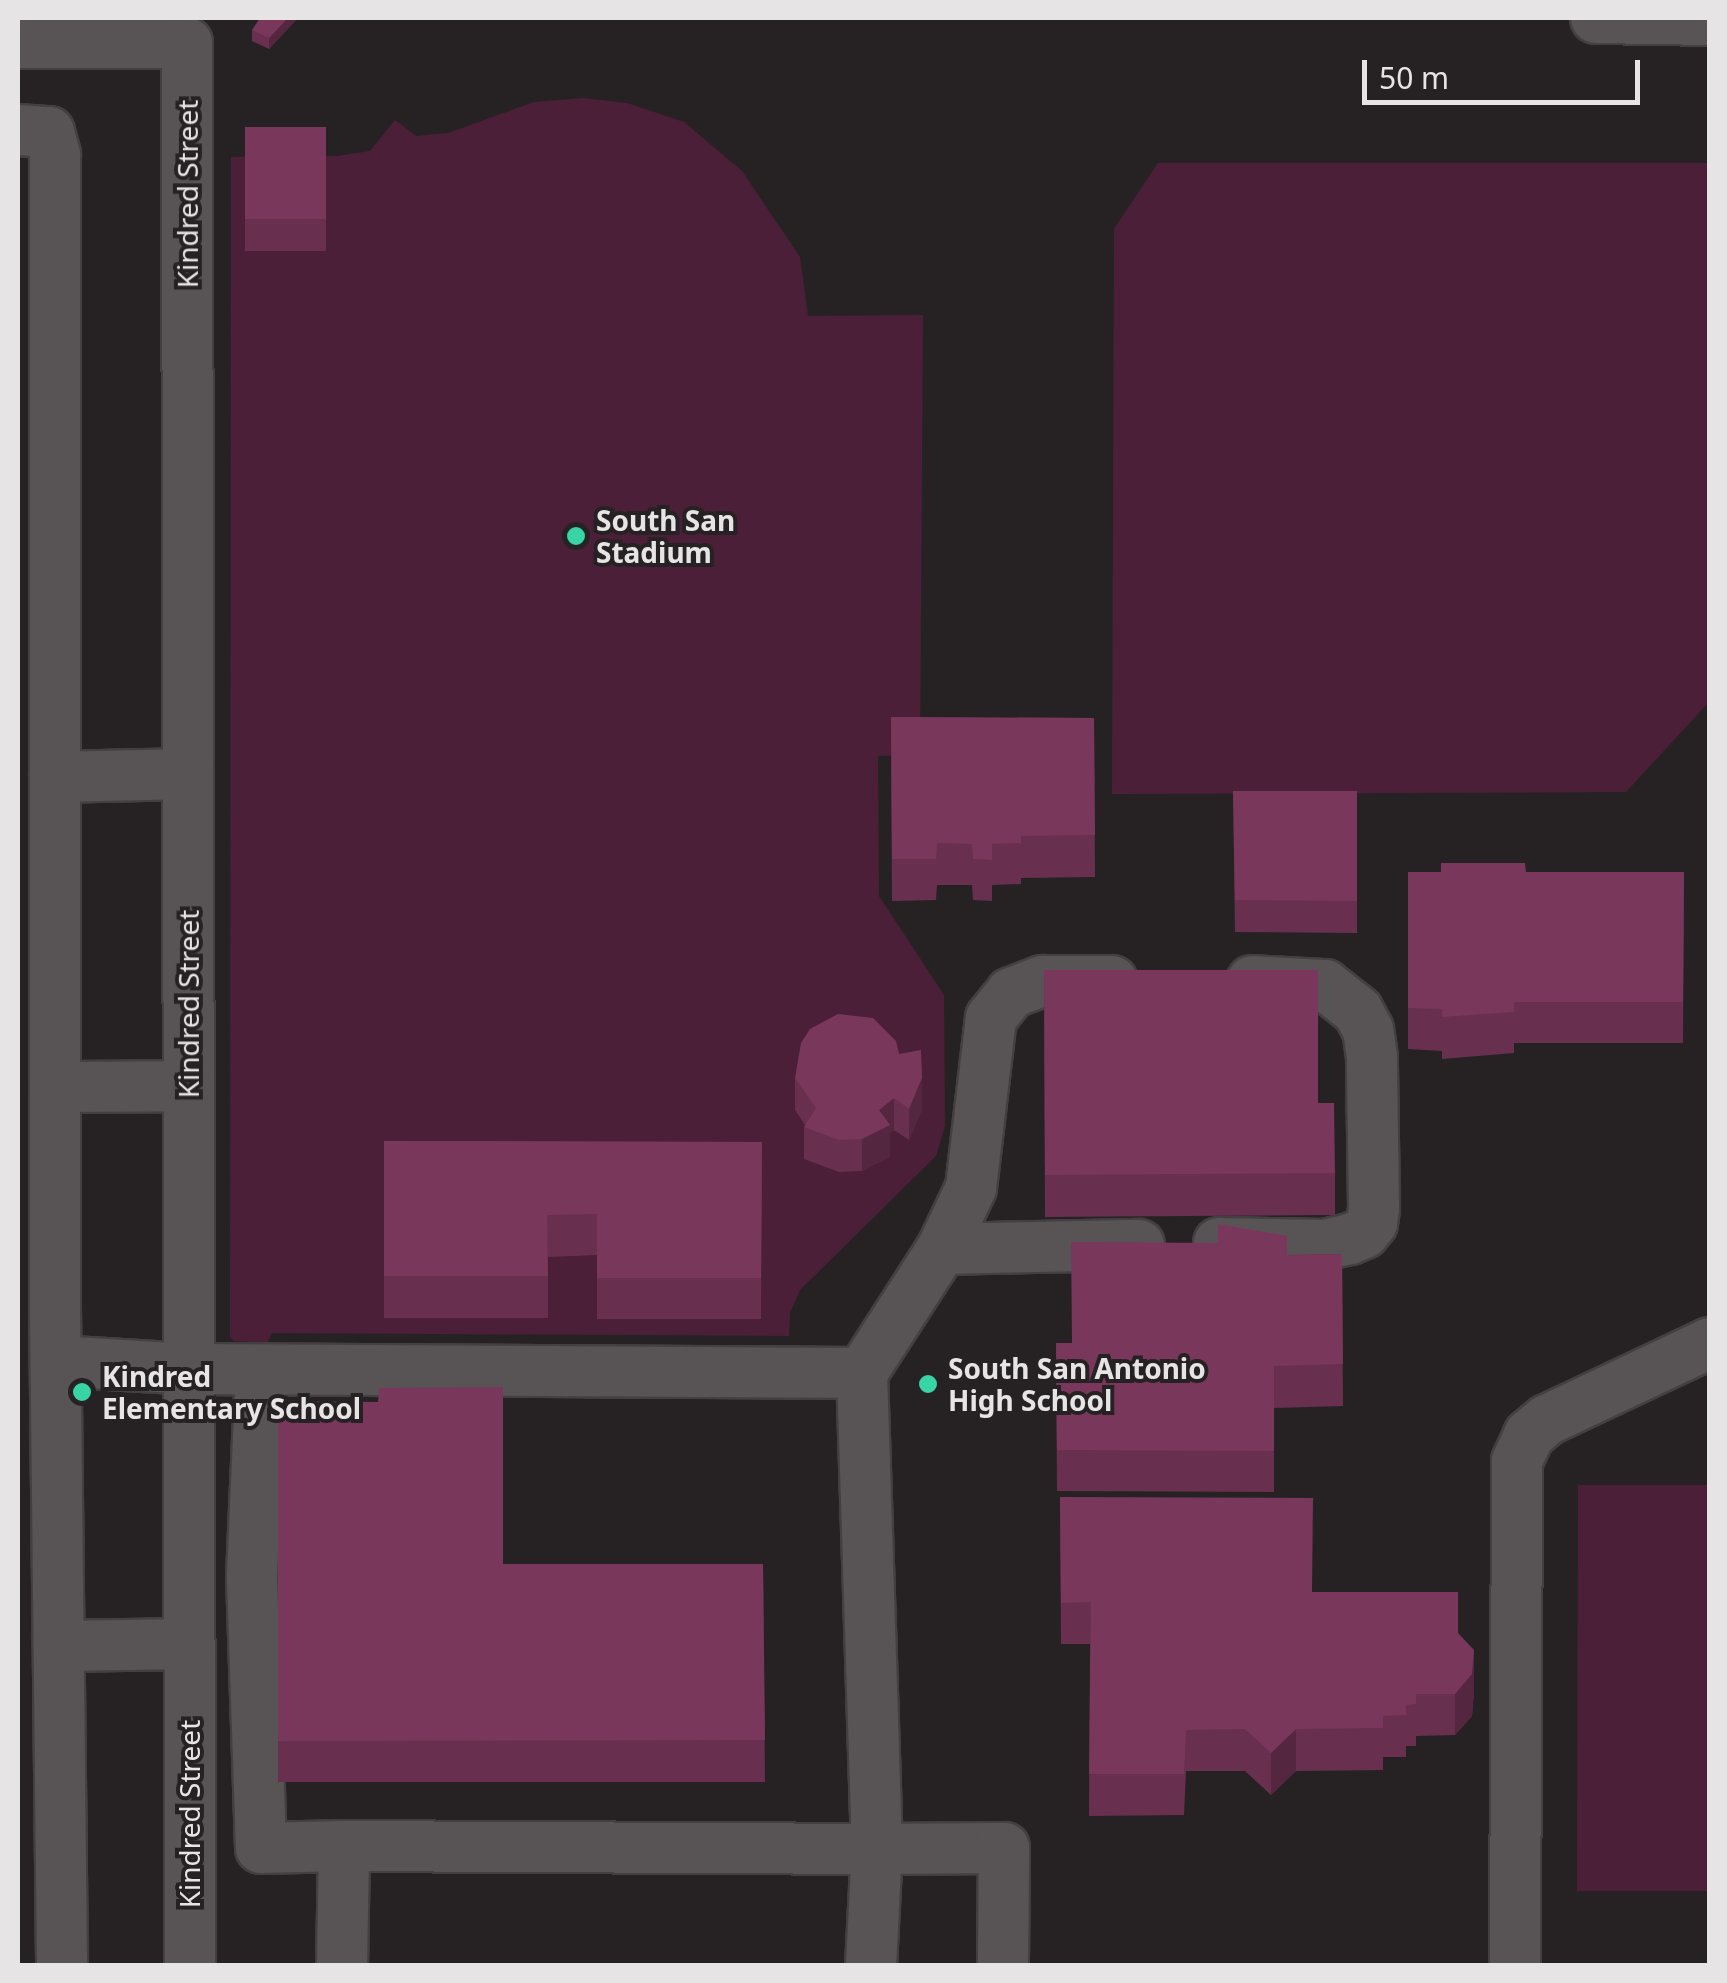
<!DOCTYPE html>
<html>
<head>
<meta charset="utf-8">
<style>
	body { margin:0 }
	#map { position:relative; width:1727px; height:1983px; overflow:hidden; background:#262224; font-family:"Noto Sans",sans-serif }
	div>[style] { position:absolute }
	.green>* { inset:0; background:#4c1f38 }
	.roads { filter:drop-shadow(2px 0 #434041) drop-shadow(-2px 0 #434041) drop-shadow(0 2px #434041) drop-shadow(0 -2px #434041) }
	.minor>* { height:50px; margin:-25px; padding:0 25px; transform-origin:25px; border-radius:25px; background:#585456 }
	.wall>* { inset:0; background:#682f4e }
	.shaded-wall>* { inset:0; background:#552640 }
	.building>* { inset:0; background:#79375b }
	.dots>* { width:28px; height:28px; translate:-50% -50%; box-sizing:border-box; border:5px solid #262224; border-radius:50% }
	span { translate:-50% -50%; white-space:nowrap; text-align:center; line-height:1.15; -webkit-text-stroke:8px #262224; paint-order:stroke }
	.street-label { font-size:28px; color:#e7e4e5 }
	.poi-label { font-size:28px; color:#e7e4e5; font-weight:700 }
	.left { translate:0 -50%; text-align:left }
	.frame { position:absolute; inset:0; border:20px solid #e7e4e5; pointer-events:none }
	.scale { position:absolute; left:1362px; top:60px; width:278px; height:45px; box-sizing:border-box; border:5px solid #e7e4e5; border-top:0; padding-left:12px; font-size:30px; line-height:35px; white-space:nowrap; color:#e7e4e5; -webkit-text-stroke:8px #262224; paint-order:stroke }
</style>
</head>
<body>
<div id="map">
	<div class="green">
		<i style="clip-path:polygon(583px 98px,627px 103px,684px 122px,742px 171px,800px 257px,808px 316px,923px 315px,920px 755px,878px 756px,879px 896px,944px 995px,945px 1126px,936px 1156px,800px 1290px,790px 1313px,789px 1336px,272px 1333px,267px 1343px,234px 1341px,230px 1337px,231px 157px,337px 156px,370px 151px,395px 120px,416px 136px,448px 133px,534px 102px)"></i>
		<i style="clip-path:polygon(1158px 163px,1709px 163px,1709px 702px,1626px 792px,1112px 794px,1114px 229px)"></i>
		<i style="clip-path:polygon(1578px 1485px,1709px 1485px,1709px 1891px,1577px 1891px)"></i>
	</div>
	<div class="roads">
		<div class="minor">
			<i style="left:1596px;top:18px;width:114px;rotate:1deg"></i>
			<i style="left:18px;top:43px;width:169px"></i>
			<i style="left:187px;top:43px;width:1923px;rotate:89.91deg"></i>
			<i style="left:18px;top:130px;width:31px;rotate:4deg"></i>
			<i style="left:49px;top:132px;width:24px;rotate:75deg"></i>
			<i style="left:55px;top:155px;width:1150px;rotate:90deg"></i>
			<i style="left:55px;top:1305px;width:661px;rotate:89.39deg"></i>
			<i style="left:55px;top:777px;width:133px;rotate:-1.3deg"></i>
			<i style="left:55px;top:1087px;width:134px;rotate:-0.4deg"></i>
			<i style="left:1219px;top:1243px;width:105px;rotate:1.1deg"></i>
			<i style="left:1324px;top:1245px;width:27px;rotate:-13deg"></i>
			<i style="left:1350px;top:1239px;width:15px;rotate:-23deg"></i>
			<i style="left:1364px;top:1233px;width:13px;rotate:-51deg"></i>
			<i style="left:1372px;top:1223px;width:15px;rotate:-82deg"></i>
			<i style="left:1374px;top:1208px;width:151px;rotate:-90.8deg"></i>
			<i style="left:1372px;top:1057px;width:27px;rotate:-98deg"></i>
			<i style="left:1368px;top:1030px;width:21px;rotate:-118deg"></i>
			<i style="left:1358px;top:1011px;width:42px;rotate:-141.8deg"></i>
			<i style="left:1325px;top:985px;width:73px;rotate:-176.9deg"></i>
			<i style="left:942px;top:1249px;width:197px;rotate:-1.2deg"></i>
			<i style="left:56px;top:1361px;width:133px;rotate:3.4deg"></i>
			<i style="left:189px;top:1369px;width:673px;rotate:0.34deg"></i>
			<i style="left:261px;top:1370px;width:207px;rotate:92.5deg"></i>
			<i style="left:252px;top:1577px;width:271px;rotate:88.1deg"></i>
			<i style="left:261px;top:1848px;width:83px;rotate:-1.4deg"></i>
			<i style="left:59px;top:1646px;width:130px;rotate:-0.9deg"></i>
			<i style="left:342px;top:1966px;width:120px;rotate:-89deg"></i>
			<i style="left:344px;top:1846px;width:533px;rotate:0.32deg"></i>
			<i style="left:877px;top:1849px;width:476px;rotate:-91.8deg"></i>
			<i style="left:862px;top:1373px;width:148px;rotate:-57.2deg"></i>
			<i style="left:942px;top:1249px;width:68px;rotate:-64.6deg"></i>
			<i style="left:971px;top:1188px;width:171px;rotate:-83.3deg"></i>
			<i style="left:991px;top:1018px;width:32px;rotate:-51deg"></i>
			<i style="left:1011px;top:993px;width:34px;rotate:-21deg"></i>
			<i style="left:1043px;top:981px;width:69px"></i>
			<i style="left:871px;top:1966px;width:117px;rotate:-87.1deg"></i>
			<i style="left:877px;top:1849px;width:127px;rotate:-0.5deg"></i>
			<i style="left:1004px;top:1848px;width:118px;rotate:90.5deg"></i>
			<i style="left:1515px;top:1966px;width:505px;rotate:-89.77deg"></i>
			<i style="left:1517px;top:1461px;width:29px;rotate:-65deg"></i>
			<i style="left:1529px;top:1435px;width:23px;rotate:-40deg"></i>
			<i style="left:1547px;top:1420px;width:180px;rotate:-25.3deg"></i>
		</div>
	</div>
	<div class="wall">
		<i style="clip-path:polygon(296px 18px,296px 20px,269px 49px,252px 41px,252px 30px)"></i>
		<i style="clip-path:polygon(245px 127px,326px 127px,326px 251px,245px 251px)"></i>
		<i style="clip-path:polygon(891px 717px,1094px 718px,1095px 877px,1021px 878px,1021px 884px,992px 885px,992px 901px,973px 900px,972px 885px,937px 885px,936px 900px,892px 901px)"></i>
		<i style="clip-path:polygon(1233px 791px,1357px 791px,1357px 933px,1235px 932px)"></i>
		<i style="clip-path:polygon(1408px 872px,1684px 872px,1683px 1043px,1514px 1043px,1514px 1053px,1442px 1059px,1442px 1051px,1408px 1049px)"></i>
		<i style="clip-path:polygon(1044px 970px,1318px 1103px,1335px 1173px,1335px 1215px,1045px 1217px)"></i>
		<i style="clip-path:polygon(899px 1054px,922px 1110px,909px 1140px,894px 1130px,890px 1133px,890px 1157px,862px 1171px,839px 1172px,804px 1159px,804px 1127px,805px 1125px,795px 1110px,795px 1078px)"></i>
		<i style="clip-path:polygon(384px 1141px,762px 1142px,761px 1319px,597px 1319px,597px 1255px,548px 1257px,548px 1318px,384px 1318px)"></i>
		<i style="clip-path:polygon(1342px 1254px,1343px 1406px,1274px 1408px,1274px 1492px,1057px 1491px,1056px 1343px,1072px 1343px,1287px 1255px)"></i>
		<i style="clip-path:polygon(278px 1401px,503px 1564px,763px 1564px,765px 1782px,278px 1782px)"></i>
		<i style="clip-path:polygon(1060px 1497px,1312px 1592px,1458px 1633px,1474px 1692px,1472px 1716px,1455px 1735px,1416px 1736px,1416px 1746px,1406px 1746px,1406px 1757px,1383px 1757px,1383px 1770px,1296px 1771px,1271px 1795px,1245px 1771px,1186px 1771px,1184px 1815px,1089px 1816px,1090px 1644px,1061px 1644px)"></i>
	</div>
	<div class="shaded-wall">
		<i style="clip-path:polygon(288px 18px,296px 18px,296px 20px,269px 49px,269px 38px)"></i>
		<i style="clip-path:polygon(922px 1078px,922px 1110px,909px 1140px,909px 1109px)"></i>
		<i style="clip-path:polygon(894px 1098px,894px 1130px,890px 1133px,890px 1157px,862px 1171px,862px 1139px,879px 1110px)"></i>
		<i style="clip-path:polygon(1474px 1650px,1474px 1692px,1472px 1716px,1455px 1735px,1455px 1694px)"></i>
		<i style="clip-path:polygon(1296px 1729px,1296px 1771px,1271px 1795px,1271px 1753px)"></i>
	</div>
	<div class="building">
		<i style="clip-path:polygon(260px 18px,288px 18px,269px 38px,252px 30px)"></i>
		<i style="clip-path:polygon(245px 127px,326px 127px,326px 219px,245px 219px)"></i>
		<i style="clip-path:polygon(891px 717px,1094px 718px,1095px 835px,1021px 836px,1021px 843px,992px 844px,992px 860px,973px 859px,972px 844px,937px 843px,936px 859px,892px 859px)"></i>
		<i style="clip-path:polygon(1233px 791px,1357px 791px,1357px 901px,1235px 900px)"></i>
		<i style="clip-path:polygon(1441px 863px,1525px 863px,1526px 872px,1684px 872px,1683px 1002px,1514px 1002px,1514px 1012px,1442px 1017px,1442px 1009px,1408px 1008px,1408px 872px,1441px 872px)"></i>
		<i style="clip-path:polygon(1044px 970px,1318px 970px,1318px 1103px,1334px 1103px,1335px 1173px,1045px 1175px)"></i>
		<i style="clip-path:polygon(838px 1014px,873px 1018px,896px 1041px,899px 1054px,921px 1050px,922px 1078px,909px 1109px,894px 1098px,879px 1110px,890px 1125px,862px 1139px,839px 1140px,804px 1127px,816px 1108px,795px 1078px,801px 1043px,810px 1029px)"></i>
		<i style="clip-path:polygon(384px 1141px,762px 1142px,761px 1278px,597px 1278px,597px 1214px,547px 1215px,548px 1276px,384px 1276px)"></i>
		<i style="clip-path:polygon(1218px 1224px,1287px 1236px,1287px 1255px,1342px 1254px,1343px 1364px,1274px 1366px,1274px 1451px,1057px 1450px,1056px 1343px,1072px 1343px,1071px 1242px,1218px 1243px)"></i>
		<i style="clip-path:polygon(503px 1387px,503px 1564px,763px 1564px,765px 1740px,278px 1741px,278px 1401px,378px 1402px,379px 1388px)"></i>
		<i style="clip-path:polygon(1060px 1497px,1313px 1498px,1312px 1592px,1458px 1592px,1458px 1633px,1474px 1650px,1472px 1674px,1455px 1694px,1416px 1694px,1416px 1704px,1406px 1705px,1406px 1715px,1383px 1716px,1383px 1728px,1296px 1729px,1271px 1753px,1245px 1729px,1186px 1730px,1184px 1774px,1089px 1774px,1091px 1602px,1061px 1603px)"></i>
	</div>
	<div class="dots">
		<i style="left:576px;top:536px;background:#38d4a6"></i>
		<i style="left:928px;top:1384px;background:#38d4a6"></i>
		<i style="left:82px;top:1392px;background:#38d4a6"></i>
	</div>
	<div class="street-label">
		<span style="left:187px;top:194px;rotate:-90deg">Kindred Street</span>
		<span style="left:188px;top:1004px;rotate:-90deg">Kindred Street</span>
		<span style="left:189px;top:1814px;rotate:-90deg">Kindred Street</span>
	</div>
	<div class="poi-label">
		<span class="left" style="left:596px;top:536px">South San<br>Stadium</span>
		<span class="left" style="left:948px;top:1384px">South San Antonio<br>High School</span>
		<span class="left" style="left:102px;top:1392px">Kindred<br>Elementary School</span>
	</div>
	<div class="frame"></div>
	<div class="scale">50 m</div>
</div>
</body>
</html>
